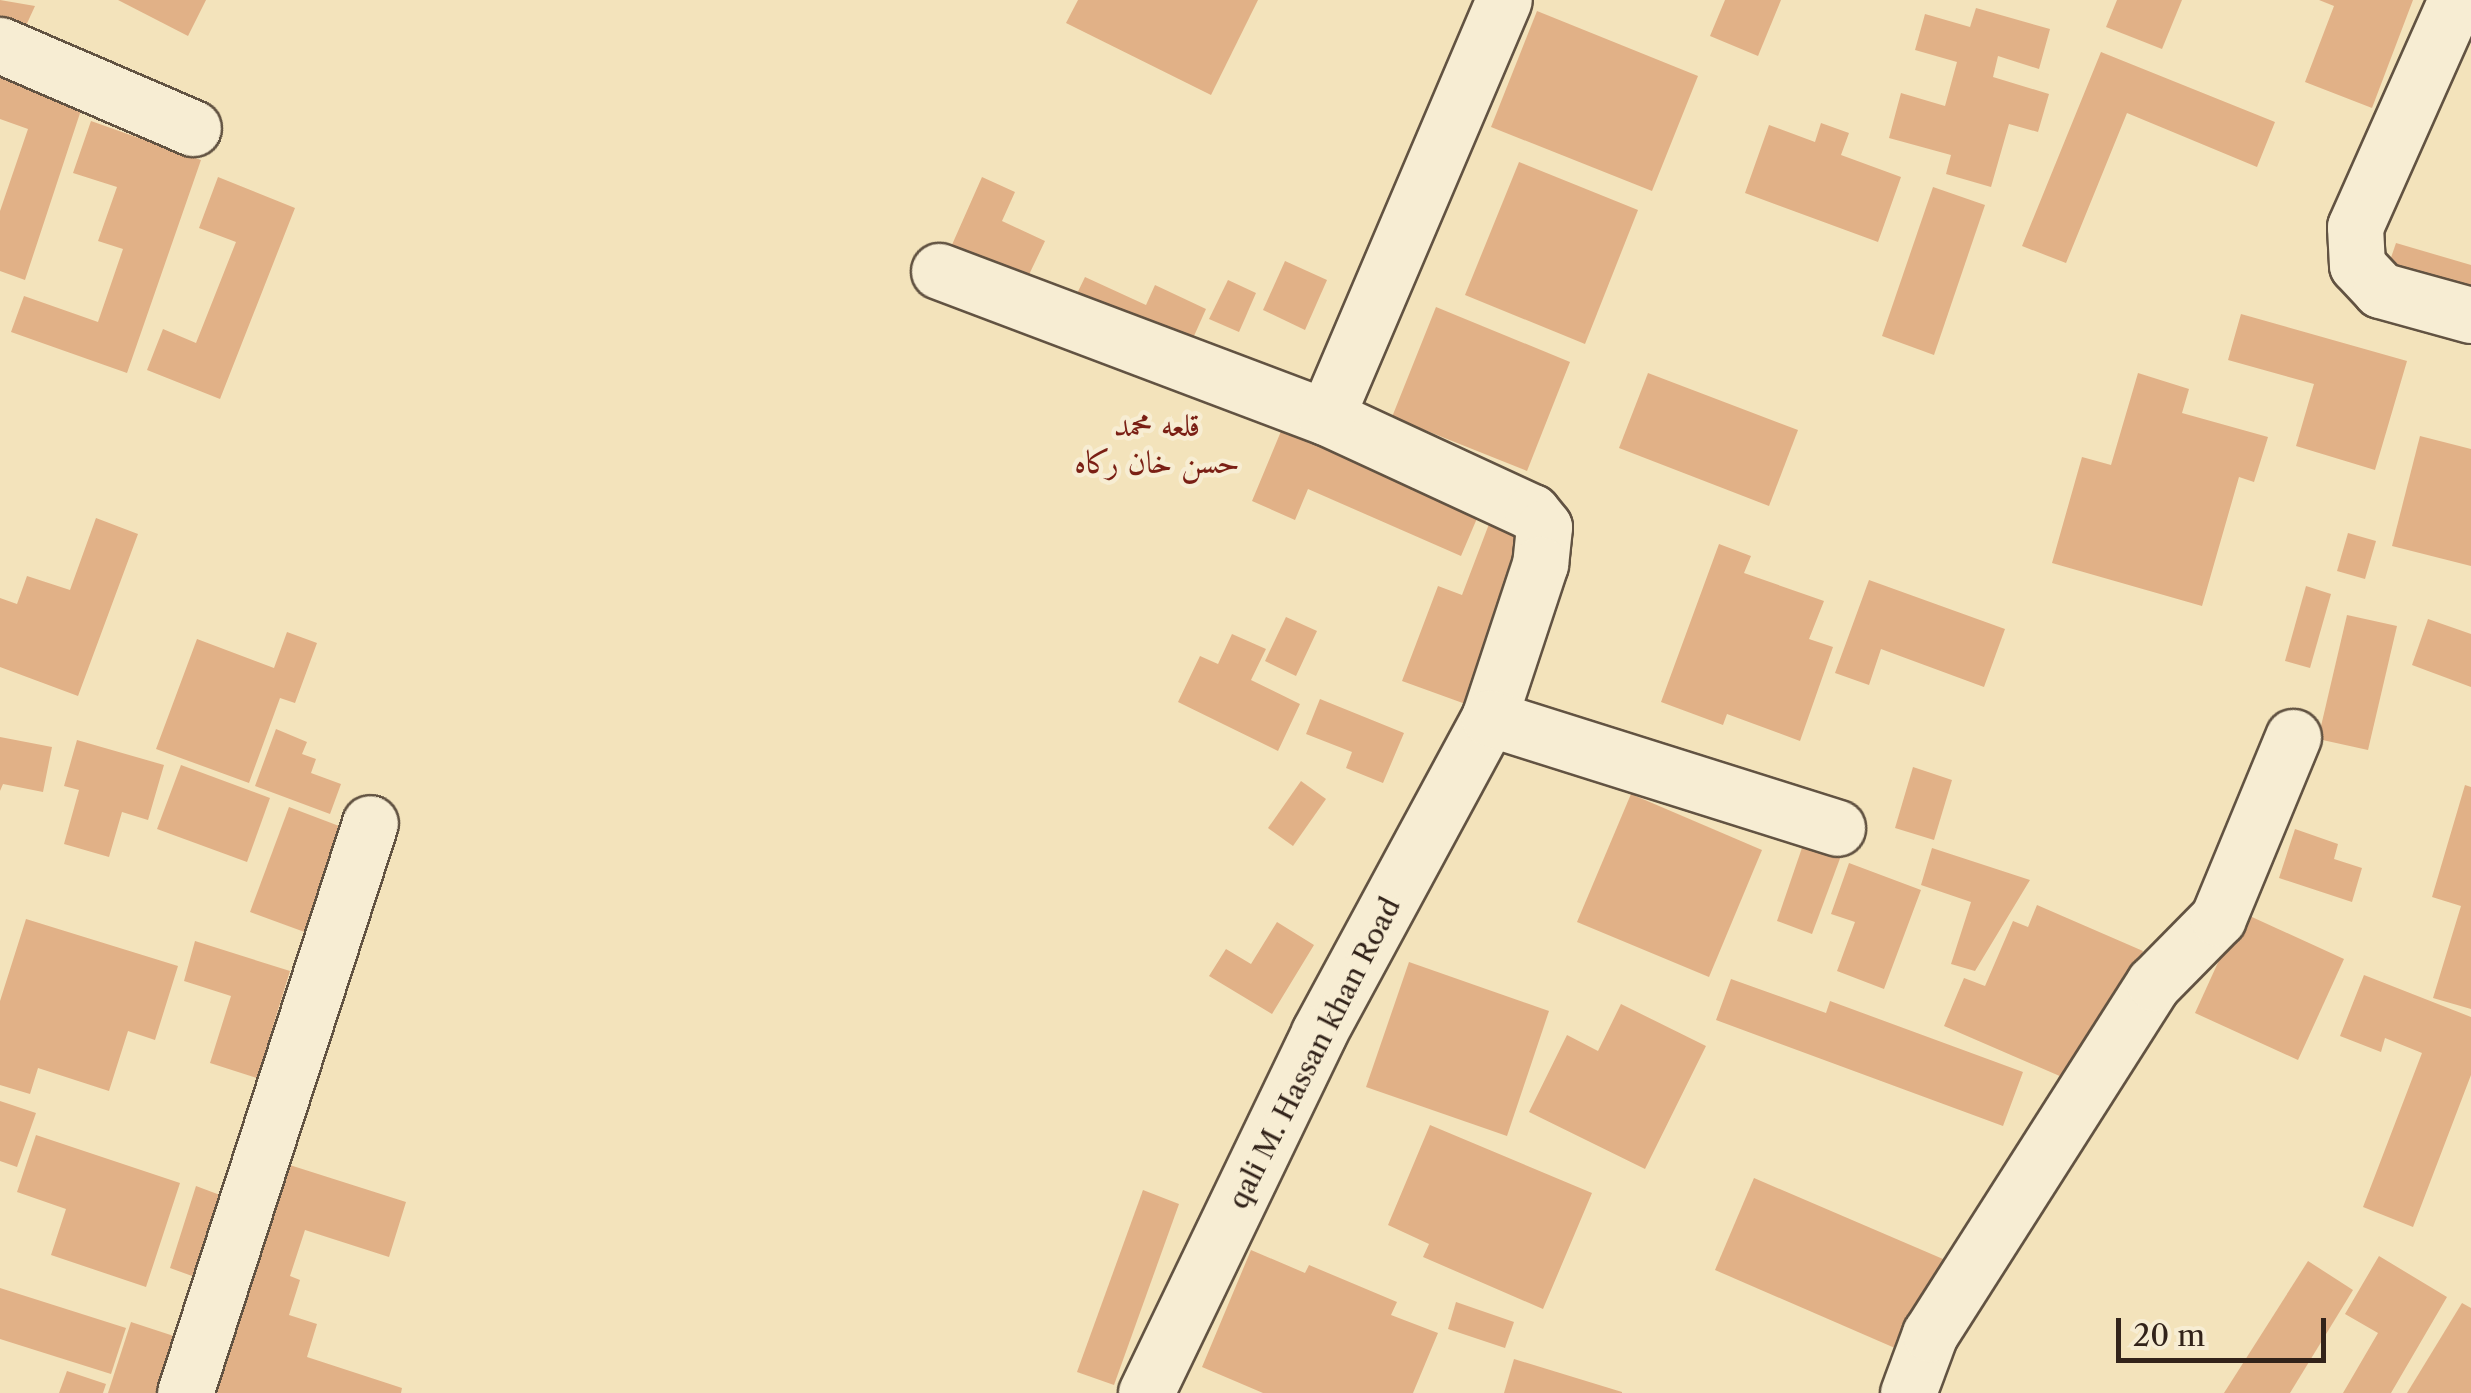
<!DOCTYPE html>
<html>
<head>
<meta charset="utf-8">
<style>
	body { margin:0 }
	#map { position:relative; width:2471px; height:1393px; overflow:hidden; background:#f3e3bb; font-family:"Libre Caslon Text",Amiri,serif }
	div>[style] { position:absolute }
	.building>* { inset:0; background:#e1b187 }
	.roads { filter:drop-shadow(2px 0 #625342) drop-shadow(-2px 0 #625342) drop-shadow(0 2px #625342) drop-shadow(0 -2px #625342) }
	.street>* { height:55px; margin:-27.5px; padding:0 27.5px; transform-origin:27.5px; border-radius:27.5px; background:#f7edd3 }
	span { translate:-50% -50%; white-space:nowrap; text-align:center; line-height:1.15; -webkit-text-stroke:9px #f7edd3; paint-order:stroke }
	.street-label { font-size:28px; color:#32231a }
	.quarter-label { font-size:32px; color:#7a1f14 }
	.scale { position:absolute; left:2116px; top:1318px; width:210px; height:45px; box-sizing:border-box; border:5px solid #32231a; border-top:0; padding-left:12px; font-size:30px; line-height:35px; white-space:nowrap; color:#32231a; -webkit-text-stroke:8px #f7edd3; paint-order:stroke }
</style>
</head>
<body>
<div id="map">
	<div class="building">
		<i style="clip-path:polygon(0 0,35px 6px,18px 43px,0 34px)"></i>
		<i style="clip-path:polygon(118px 0,206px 0,188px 36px)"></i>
		<i style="clip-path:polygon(1078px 0,1258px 0,1211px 95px,1066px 23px)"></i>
		<i style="clip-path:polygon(1725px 0,1781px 0,1758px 56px,1710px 36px)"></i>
		<i style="clip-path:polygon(2117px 0,2182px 0,2162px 49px,2106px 27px)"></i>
		<i style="clip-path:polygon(2319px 0,2413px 0,2372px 108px,2305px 82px,2334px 6px)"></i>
		<i style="clip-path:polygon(1976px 8px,2050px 29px,2039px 69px,1998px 56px,1993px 77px,2049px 94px,2038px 132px,2009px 124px,1991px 187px,1946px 174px,1951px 155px,1889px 138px,1901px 93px,1945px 106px,1957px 62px,1915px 50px,1925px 14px,1970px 27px)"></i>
		<i style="clip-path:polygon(1537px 11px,1698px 76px,1652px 191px,1491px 127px)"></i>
		<i style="clip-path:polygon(2101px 52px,2275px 122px,2257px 167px,2127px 113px,2066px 263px,2022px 246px)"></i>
		<i style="clip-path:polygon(0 73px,84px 101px,25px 280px,0 271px,0 211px,28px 129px,0 119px)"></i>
		<i style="clip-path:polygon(91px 121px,201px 160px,127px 373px,11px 332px,24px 296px,98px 322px,123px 249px,98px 241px,117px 187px,73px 173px)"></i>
		<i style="clip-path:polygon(1821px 123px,1849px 133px,1841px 155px,1901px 177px,1878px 242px,1745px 193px,1769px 125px,1815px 142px)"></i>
		<i style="clip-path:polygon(1519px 162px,1638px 210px,1585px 344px,1465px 295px)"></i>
		<i style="clip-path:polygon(218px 177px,295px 208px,220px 399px,147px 370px,163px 329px,196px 343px,236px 242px,199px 228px)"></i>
		<i style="clip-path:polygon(982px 177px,1015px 192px,1002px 221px,1045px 241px,1026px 281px,951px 247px)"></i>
		<i style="clip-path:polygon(1933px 187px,1985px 205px,1934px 355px,1882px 336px)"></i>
		<i style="clip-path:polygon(2396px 243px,2471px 265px,2471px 306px,2383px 281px)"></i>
		<i style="clip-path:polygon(1285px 261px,1327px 280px,1305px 330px,1263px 310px)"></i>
		<i style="clip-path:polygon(1085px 277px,1146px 305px,1155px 285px,1206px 309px,1186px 354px,1073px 302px)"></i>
		<i style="clip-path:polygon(1228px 280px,1256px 293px,1239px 332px,1209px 319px)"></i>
		<i style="clip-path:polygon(1436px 307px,1570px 362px,1527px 471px,1392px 417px)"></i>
		<i style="clip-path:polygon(2241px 314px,2407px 361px,2375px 470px,2296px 446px,2314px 384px,2228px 360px)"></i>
		<i style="clip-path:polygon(1648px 373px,1798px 430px,1769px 506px,1619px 448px)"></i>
		<i style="clip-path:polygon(2138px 373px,2189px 389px,2182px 413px,2268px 437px,2254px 482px,2239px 477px,2202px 606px,2052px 563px,2082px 457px,2111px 465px)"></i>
		<i style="clip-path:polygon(1284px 424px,1481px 509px,1461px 556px,1308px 489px,1295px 520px,1252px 501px)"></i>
		<i style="clip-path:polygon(2420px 436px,2471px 449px,2471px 566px,2392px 546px)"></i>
		<i style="clip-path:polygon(96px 518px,138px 534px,78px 696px,0 667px,0 598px,17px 604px,27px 576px,70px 590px)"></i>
		<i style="clip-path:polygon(1489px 524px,1533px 540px,1471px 706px,1402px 681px,1438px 586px,1462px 595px)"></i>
		<i style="clip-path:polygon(2348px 533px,2376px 541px,2365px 579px,2337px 571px)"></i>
		<i style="clip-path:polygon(1719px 544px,1751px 556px,1744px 573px,1824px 601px,1809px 639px,1833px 647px,1800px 741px,1727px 714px,1723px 725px,1661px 702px)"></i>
		<i style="clip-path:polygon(1869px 580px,2005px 629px,1984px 687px,1881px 649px,1869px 685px,1835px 673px)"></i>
		<i style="clip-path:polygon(2306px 586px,2331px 594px,2310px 668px,2285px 661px)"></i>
		<i style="clip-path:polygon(2347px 615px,2397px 626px,2368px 750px,2318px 739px)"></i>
		<i style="clip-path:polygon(1286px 617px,1317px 631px,1296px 676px,1265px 661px)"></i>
		<i style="clip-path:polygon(2428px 619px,2471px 634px,2471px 687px,2412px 665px)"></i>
		<i style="clip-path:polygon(287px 632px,317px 643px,295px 703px,280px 698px,249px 783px,156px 749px,197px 639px,274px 668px)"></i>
		<i style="clip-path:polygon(1232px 634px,1266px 649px,1251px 680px,1300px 704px,1278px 751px,1178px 702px,1200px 656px,1218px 664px)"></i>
		<i style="clip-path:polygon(1320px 699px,1404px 733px,1383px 783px,1346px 768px,1352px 752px,1306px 734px)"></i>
		<i style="clip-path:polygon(276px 729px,307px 742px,302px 754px,316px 759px,311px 773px,341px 784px,330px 814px,255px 786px)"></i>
		<i style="clip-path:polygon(0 737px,52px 747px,43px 792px,3px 784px,0 791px)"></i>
		<i style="clip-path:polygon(77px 740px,164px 765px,148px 820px,122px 812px,109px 857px,64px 844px,79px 790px,64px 786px)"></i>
		<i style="clip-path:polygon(181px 765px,270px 798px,247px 862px,157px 829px)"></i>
		<i style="clip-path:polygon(1913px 767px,1952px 780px,1934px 840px,1895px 828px)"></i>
		<i style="clip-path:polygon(1301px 781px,1326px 799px,1293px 846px,1268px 828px)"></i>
		<i style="clip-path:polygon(2465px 785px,2471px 787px,2471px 1009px,2433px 998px,2461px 906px,2432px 897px)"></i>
		<i style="clip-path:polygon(1631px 794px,1762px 850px,1709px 977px,1577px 922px)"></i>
		<i style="clip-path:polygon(289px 807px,347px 829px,310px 934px,250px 912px)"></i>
		<i style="clip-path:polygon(2295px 829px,2338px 844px,2334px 859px,2362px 868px,2352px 902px,2279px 878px)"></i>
		<i style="clip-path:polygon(1805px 839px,1842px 853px,1812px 934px,1777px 921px)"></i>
		<i style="clip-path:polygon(1932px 848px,2030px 880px,1975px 971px,1951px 964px,1971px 902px,1921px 885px)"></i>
		<i style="clip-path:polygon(1849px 863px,1921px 890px,1884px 989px,1837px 971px,1855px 922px,1831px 914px)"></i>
		<i style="clip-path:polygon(2037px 905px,2143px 951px,2085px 1087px,1944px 1026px,1964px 978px,1985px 986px,2013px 921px,2028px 927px)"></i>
		<i style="clip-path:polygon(2241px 912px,2344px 959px,2298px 1060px,2195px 1013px)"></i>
		<i style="clip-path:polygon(26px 919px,178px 966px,155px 1040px,128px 1031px,109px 1091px,38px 1068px,30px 1094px,0 1085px,0 1001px)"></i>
		<i style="clip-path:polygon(1277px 922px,1314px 945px,1272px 1014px,1209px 976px,1226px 949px,1251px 964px)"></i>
		<i style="clip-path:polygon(195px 941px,290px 971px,257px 1078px,210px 1063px,231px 996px,184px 981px)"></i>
		<i style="clip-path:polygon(1409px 962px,1549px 1011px,1507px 1136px,1366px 1087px)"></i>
		<i style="clip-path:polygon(2364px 975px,2471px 1017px,2471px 1075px,2413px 1227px,2363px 1207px,2422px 1053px,2385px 1038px,2381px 1052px,2340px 1036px)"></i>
		<i style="clip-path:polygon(1731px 979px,1826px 1013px,1830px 1001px,2023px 1072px,2003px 1126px,1716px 1020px)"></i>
		<i style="clip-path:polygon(1621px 1004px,1706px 1046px,1645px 1169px,1529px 1112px,1567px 1035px,1598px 1051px)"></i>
		<i style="clip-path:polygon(0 1101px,36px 1113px,17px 1167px,0 1161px)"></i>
		<i style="clip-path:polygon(1430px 1125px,1592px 1193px,1543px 1309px,1423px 1257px,1429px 1244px,1388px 1225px)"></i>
		<i style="clip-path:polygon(36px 1135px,180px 1183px,146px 1287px,51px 1255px,66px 1209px,17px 1192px)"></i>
		<i style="clip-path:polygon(274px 1160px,406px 1202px,389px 1257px,305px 1230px,290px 1276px,300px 1280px,289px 1315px,317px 1324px,307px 1357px,402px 1388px,401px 1393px,200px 1393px)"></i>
		<i style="clip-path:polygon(1754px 1178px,1950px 1262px,1911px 1355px,1715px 1270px)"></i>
		<i style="clip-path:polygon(196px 1186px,220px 1195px,211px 1221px,225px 1226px,206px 1281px,170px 1268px)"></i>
		<i style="clip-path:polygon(1143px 1190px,1179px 1204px,1114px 1385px,1077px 1372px)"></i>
		<i style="clip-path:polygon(1251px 1250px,1305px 1273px,1309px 1265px,1397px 1302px,1391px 1315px,1438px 1333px,1413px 1393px,1263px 1393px,1202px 1367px)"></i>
		<i style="clip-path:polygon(2379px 1256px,2447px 1297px,2391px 1393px,2343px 1393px,2378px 1333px,2345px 1314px)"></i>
		<i style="clip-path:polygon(2308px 1261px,2353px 1290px,2290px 1393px,2224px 1393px)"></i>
		<i style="clip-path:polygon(0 1288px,126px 1328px,111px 1374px,0 1339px)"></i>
		<i style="clip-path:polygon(1456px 1302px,1514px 1322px,1505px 1348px,1448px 1329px)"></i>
		<i style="clip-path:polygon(2462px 1303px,2471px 1308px,2471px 1393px,2407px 1393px)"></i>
		<i style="clip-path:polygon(131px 1322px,189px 1341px,172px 1393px,108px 1393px)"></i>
		<i style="clip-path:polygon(1514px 1359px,1622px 1392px,1622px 1393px,1504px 1393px)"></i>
		<i style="clip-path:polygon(67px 1371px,106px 1384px,103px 1393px,59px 1393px)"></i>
	</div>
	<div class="roads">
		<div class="street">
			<i style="left:2456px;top:0;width:248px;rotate:114deg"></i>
			<i style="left:2355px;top:227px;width:38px;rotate:87deg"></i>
			<i style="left:2357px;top:265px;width:34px;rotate:47deg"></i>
			<i style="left:2380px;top:290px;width:94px;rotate:15.4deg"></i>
			<i style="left:0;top:45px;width:210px;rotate:23.3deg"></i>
			<i style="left:939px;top:271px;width:414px;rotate:20.7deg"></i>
			<i style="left:1326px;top:417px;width:227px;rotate:24.8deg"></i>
			<i style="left:1532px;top:512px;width:19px;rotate:51deg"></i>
			<i style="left:1544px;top:527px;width:37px;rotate:96deg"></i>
			<i style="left:1540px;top:564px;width:162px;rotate:108.3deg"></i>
			<i style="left:1489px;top:718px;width:358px;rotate:118.4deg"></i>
			<i style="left:1319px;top:1033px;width:399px;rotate:115.7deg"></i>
			<i style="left:1326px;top:417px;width:453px;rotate:-66.9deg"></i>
			<i style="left:1489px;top:718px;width:365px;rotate:17.5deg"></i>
			<i style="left:185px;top:1393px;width:599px;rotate:-72.02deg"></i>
			<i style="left:1908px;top:1393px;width:63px;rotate:-69.6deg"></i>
			<i style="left:1930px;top:1334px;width:416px;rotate:-57.5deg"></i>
			<i style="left:2154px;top:983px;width:91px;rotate:-45.4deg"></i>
			<i style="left:2218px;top:918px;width:196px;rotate:-67.5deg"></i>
		</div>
	</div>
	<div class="street-label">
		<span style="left:1314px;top:1053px;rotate:-63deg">qali M. Hassan khan Road</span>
	</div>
	<div class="quarter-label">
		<span style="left:1157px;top:444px">قلعه محمد<br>حسن خان رکاه</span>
	</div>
	<div class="scale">20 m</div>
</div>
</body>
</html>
